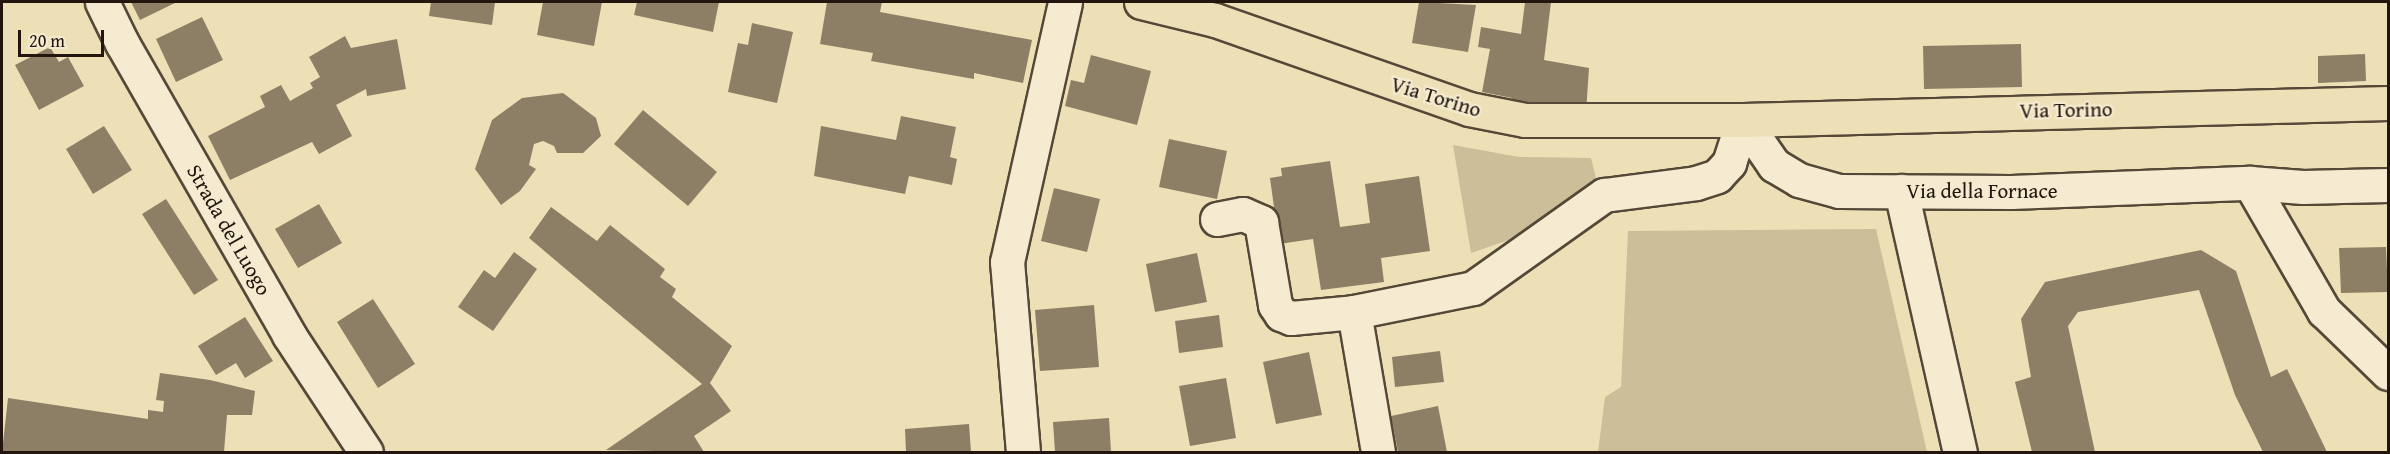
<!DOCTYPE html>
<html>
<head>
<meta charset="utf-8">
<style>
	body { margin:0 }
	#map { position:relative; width:2390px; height:454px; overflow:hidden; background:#eee0b6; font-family:"Gentium Book Plus",serif }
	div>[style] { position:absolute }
	.green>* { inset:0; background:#cbbe99 }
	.building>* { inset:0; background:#8c7f65 }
	.roads { filter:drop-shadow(2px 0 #554838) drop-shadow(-2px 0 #554838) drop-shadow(0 2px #554838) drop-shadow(0 -2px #554838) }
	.minor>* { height:33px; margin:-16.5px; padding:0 16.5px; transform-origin:16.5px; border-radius:16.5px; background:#f4ebd0 }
	.major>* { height:33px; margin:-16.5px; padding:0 16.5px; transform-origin:16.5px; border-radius:16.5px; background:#eee0b6 }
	span { translate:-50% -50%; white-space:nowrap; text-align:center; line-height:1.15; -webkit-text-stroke:4.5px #f4ebd0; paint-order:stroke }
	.street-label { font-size:21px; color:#22160e }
	.frame { position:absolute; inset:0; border:3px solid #22160e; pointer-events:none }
	.scale { position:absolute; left:18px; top:30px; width:86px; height:27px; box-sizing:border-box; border:3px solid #22160e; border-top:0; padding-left:8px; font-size:18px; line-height:21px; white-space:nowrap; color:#22160e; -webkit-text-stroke:4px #f4ebd0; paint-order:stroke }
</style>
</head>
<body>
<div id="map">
	<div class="green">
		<i style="clip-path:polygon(1453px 145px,1519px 157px,1591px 158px,1597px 182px,1523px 235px,1471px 253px)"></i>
		<i style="clip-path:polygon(1876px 229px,1927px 452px,1598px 452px,1605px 397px,1621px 387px,1628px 231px)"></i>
	</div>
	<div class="building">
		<i style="clip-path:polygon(131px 2px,177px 2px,140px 20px)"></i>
		<i style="clip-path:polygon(431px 2px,495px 2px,492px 25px,429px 16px)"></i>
		<i style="clip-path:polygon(543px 2px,602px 2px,594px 46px,537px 35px)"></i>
		<i style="clip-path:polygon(637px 2px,719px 2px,713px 32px,634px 15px)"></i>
		<i style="clip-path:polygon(827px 2px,882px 2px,880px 12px,1032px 40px,1023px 83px,974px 73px,974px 79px,871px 61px,873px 53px,820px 44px)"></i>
		<i style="clip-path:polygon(1419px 2px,1476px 5px,1468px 52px,1412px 43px)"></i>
		<i style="clip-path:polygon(1525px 2px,1551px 2px,1544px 60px,1589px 68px,1586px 112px,1511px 102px,1512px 98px,1482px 92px,1490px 49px,1478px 47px,1481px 27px,1521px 34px)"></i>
		<i style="clip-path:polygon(202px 17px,223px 60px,176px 82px,156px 39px)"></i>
		<i style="clip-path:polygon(752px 23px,793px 32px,777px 103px,728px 92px,738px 43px,748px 45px)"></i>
		<i style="clip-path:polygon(345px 36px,351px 48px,397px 39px,406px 89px,367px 96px,366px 89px,336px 105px,352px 136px,319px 154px,312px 142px,230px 180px,208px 136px,265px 107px,260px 96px,281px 85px,290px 101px,313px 88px,310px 83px,320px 77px,309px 57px)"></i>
		<i style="clip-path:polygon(2021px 44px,2022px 87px,1924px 89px,1923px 46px)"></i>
		<i style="clip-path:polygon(50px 47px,59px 62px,68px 57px,84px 86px,39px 110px,15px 65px)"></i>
		<i style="clip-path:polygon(2365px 54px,2366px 81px,2318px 83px,2318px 56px)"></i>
		<i style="clip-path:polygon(1091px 55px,1151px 71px,1137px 125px,1065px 106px,1071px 80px,1084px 83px)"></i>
		<i style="clip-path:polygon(563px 93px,596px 118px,601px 136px,583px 153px,557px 153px,554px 146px,543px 141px,534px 144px,529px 165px,536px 169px,520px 191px,501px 205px,475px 169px,492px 120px,522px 98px)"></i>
		<i style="clip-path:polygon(643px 110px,717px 172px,688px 206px,614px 144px)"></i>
		<i style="clip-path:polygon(901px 116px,956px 127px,950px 157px,957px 159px,952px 185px,909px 176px,905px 194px,814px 176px,821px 126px,896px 140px)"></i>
		<i style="clip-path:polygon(104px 126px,132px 170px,93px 194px,66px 149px)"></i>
		<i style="clip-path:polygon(1169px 139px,1227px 151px,1217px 199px,1159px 187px)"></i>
		<i style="clip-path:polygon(1330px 161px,1340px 227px,1370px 223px,1365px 184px,1419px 176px,1430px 251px,1381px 258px,1384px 282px,1321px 290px,1313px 239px,1279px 244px,1270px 178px,1282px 176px,1281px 168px)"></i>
		<i style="clip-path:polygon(1054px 188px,1100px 199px,1087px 252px,1041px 241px)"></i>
		<i style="clip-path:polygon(166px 199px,218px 280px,194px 295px,142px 214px)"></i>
		<i style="clip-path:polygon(319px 204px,342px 243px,298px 268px,275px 229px)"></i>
		<i style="clip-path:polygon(551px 207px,597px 241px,610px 225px,665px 269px,660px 277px,676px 289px,672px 297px,732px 346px,710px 383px,731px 411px,694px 436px,704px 452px,606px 450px,702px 384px,529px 238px)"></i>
		<i style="clip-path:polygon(2386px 247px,2388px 292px,2341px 293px,2339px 248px)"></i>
		<i style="clip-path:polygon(2201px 250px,2236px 271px,2271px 377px,2287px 369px,2327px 452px,2263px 452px,2235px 395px,2199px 290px,2078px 312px,2068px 326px,2095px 452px,2032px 452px,2015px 382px,2031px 377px,2021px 319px,2045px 282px)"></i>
		<i style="clip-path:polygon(514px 252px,537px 269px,493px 331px,458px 307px,484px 270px,495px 278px)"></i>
		<i style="clip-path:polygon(1197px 253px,1207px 302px,1155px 312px,1146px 264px)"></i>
		<i style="clip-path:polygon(373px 299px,415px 364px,378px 388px,337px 322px)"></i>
		<i style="clip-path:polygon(1094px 305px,1099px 367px,1040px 371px,1035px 310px)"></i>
		<i style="clip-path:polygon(1219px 315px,1223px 347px,1179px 353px,1175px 321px)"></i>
		<i style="clip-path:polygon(245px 317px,273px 361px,245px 378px,236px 363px,216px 375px,198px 346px)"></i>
		<i style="clip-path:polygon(1440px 351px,1444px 382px,1395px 387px,1392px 357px)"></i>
		<i style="clip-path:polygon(1309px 352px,1322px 415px,1276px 424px,1263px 362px)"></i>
		<i style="clip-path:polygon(160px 373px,210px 380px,255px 391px,252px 415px,227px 415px,224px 452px,2px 452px,8px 398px,148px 419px,148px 410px,163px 412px,164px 401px,156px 400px)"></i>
		<i style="clip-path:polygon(1226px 378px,1236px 438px,1190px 446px,1179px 386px)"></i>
		<i style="clip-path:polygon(1438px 406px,1447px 452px,1398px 452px,1391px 416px)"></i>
		<i style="clip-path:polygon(1109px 418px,1111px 452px,1055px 452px,1053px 422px)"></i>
		<i style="clip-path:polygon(969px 424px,971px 452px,906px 452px,905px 429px)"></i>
	</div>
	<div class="roads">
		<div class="minor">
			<i style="left:102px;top:2px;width:46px;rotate:64deg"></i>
			<i style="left:122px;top:43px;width:336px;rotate:60.2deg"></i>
			<i style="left:289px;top:335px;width:140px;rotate:56.7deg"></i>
			<i style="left:1743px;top:120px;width:55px;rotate:55.4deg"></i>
			<i style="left:1774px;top:165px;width:29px;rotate:31deg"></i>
			<i style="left:1799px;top:180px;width:41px;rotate:15.4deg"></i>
			<i style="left:1839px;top:191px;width:172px;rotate:0.3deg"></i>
			<i style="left:2011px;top:192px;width:239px;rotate:-2.2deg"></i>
			<i style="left:2250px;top:183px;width:53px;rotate:4.3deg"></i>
			<i style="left:2303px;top:187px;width:85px;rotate:-1.3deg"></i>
			<i style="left:2250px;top:183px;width:148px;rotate:60deg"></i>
			<i style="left:2324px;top:311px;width:89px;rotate:44.1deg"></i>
			<i style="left:1901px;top:191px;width:268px;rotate:77.3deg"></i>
			<i style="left:1217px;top:219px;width:26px;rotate:-11deg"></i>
			<i style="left:1243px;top:214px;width:20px;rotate:24deg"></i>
			<i style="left:1261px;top:222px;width:84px;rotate:80.4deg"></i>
			<i style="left:1275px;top:305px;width:11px;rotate:56deg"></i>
			<i style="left:1281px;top:314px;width:11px;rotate:22deg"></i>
			<i style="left:1291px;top:318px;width:63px;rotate:-5.4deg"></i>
			<i style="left:1023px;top:452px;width:191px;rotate:-94.8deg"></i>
			<i style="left:1007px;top:262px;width:266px;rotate:-77.4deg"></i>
			<i style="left:1378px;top:452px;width:142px;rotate:-99.7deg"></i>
			<i style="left:1354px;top:312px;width:121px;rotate:-11.4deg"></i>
			<i style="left:1473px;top:288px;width:161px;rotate:-35.4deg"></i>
			<i style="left:1604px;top:195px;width:93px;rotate:-7.4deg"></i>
			<i style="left:1696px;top:183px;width:22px;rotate:-18deg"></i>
			<i style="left:1717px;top:176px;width:18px;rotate:-47deg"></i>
			<i style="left:1729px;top:163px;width:45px;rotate:-72deg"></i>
		</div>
		<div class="major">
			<i style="left:1141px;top:2px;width:76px;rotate:13.7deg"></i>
			<i style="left:1215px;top:20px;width:269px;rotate:19.3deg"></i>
			<i style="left:1469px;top:109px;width:57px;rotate:11.1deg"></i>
			<i style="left:1525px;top:120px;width:218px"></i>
			<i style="left:1743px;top:120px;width:645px;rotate:-1.51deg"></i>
		</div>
	</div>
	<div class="street-label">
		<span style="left:1436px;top:97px;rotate:17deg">Via Torino</span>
		<span style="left:2066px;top:110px;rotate:-1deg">Via Torino</span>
		<span style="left:1982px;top:191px">Via della Fornace</span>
		<span style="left:229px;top:230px;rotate:60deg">Strada del Luogo</span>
	</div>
	<div class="frame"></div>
	<div class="scale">20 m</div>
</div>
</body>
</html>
